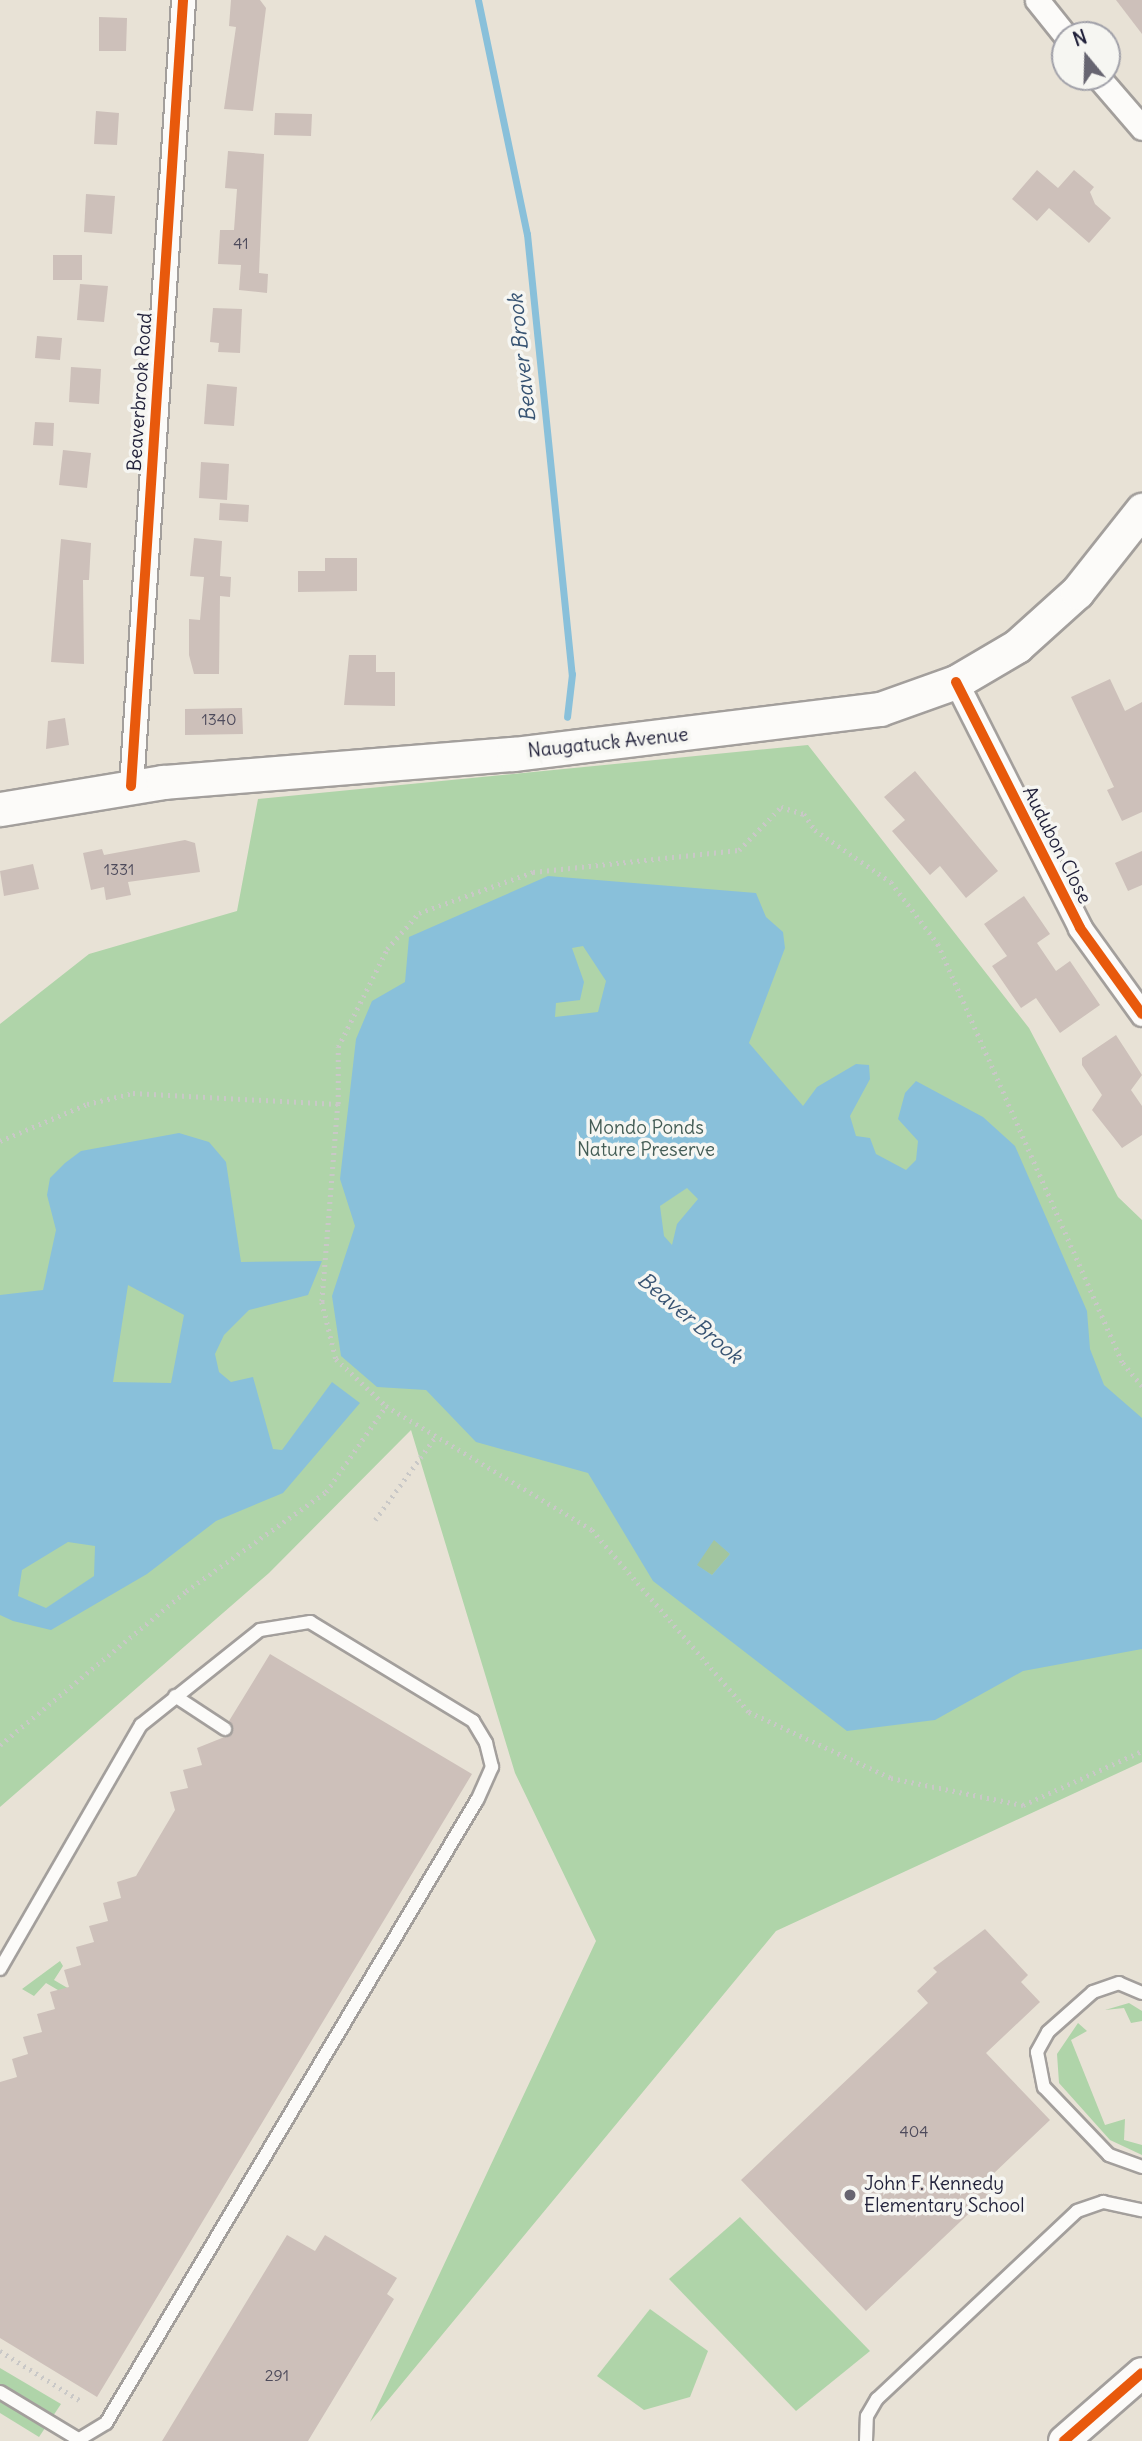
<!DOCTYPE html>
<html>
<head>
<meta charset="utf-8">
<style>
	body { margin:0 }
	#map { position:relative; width:1142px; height:2441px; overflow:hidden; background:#e8e2d6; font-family:Delius,sans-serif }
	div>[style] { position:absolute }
	.green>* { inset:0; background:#afd4a9 }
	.forest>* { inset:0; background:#a2c59f }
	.water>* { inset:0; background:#89c0da }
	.stream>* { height:7px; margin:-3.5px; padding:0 3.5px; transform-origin:3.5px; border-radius:3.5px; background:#89c0da }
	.building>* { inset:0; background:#cdc0ba }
	.path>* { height:4.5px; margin-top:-2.25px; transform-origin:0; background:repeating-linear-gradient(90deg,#c9c8c7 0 2px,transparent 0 7px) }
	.roads { filter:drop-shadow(2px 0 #a39f9c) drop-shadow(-2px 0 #a39f9c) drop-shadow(0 2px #a39f9c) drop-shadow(0 -2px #a39f9c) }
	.service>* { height:12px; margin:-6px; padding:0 6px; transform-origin:6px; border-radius:6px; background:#fcfbf9 }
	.minor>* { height:23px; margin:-11.5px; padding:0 11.5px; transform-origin:11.5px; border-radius:11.5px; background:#fcfbf9 }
	.tertiary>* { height:30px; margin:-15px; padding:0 15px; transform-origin:15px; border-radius:15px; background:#fcfbf9 }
	.secondary>* { height:33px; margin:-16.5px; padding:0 16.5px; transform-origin:16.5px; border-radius:16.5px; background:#fcfbf9 }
	.cycleway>* { height:10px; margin:-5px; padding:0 5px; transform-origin:5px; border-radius:5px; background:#e8590c }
	.dots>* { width:19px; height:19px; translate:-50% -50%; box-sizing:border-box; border:4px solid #f6f6f2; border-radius:50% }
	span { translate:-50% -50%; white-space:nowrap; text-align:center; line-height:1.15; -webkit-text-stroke:7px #f6f6f2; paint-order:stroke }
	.number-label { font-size:16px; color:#4d4a5b }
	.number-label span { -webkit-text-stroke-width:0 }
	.street-label { font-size:19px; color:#22223b }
	.park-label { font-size:19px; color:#435c55 }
	.poi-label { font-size:19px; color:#22223b }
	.left { translate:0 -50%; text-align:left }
	.water-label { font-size:21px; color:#385473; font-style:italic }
	.north { position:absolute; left:1051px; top:21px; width:70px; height:70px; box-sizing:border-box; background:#f6f6f2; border:2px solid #a1a1a9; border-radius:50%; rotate:341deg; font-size:19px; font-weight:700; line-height:28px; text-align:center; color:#22223b }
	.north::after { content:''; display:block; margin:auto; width:24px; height:32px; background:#676571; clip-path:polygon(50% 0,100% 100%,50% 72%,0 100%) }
</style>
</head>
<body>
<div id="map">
	<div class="green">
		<i style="clip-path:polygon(808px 745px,1029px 1028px,1118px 1197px,1142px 1220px,1142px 1762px,776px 1931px,370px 2422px,596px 1941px,515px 1773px,411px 1430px,269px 1573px,0 1807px,0 1024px,89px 954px,237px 911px,258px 799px)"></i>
		<i style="clip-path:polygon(60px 1961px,63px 1966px,54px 1980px,247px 2094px,244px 2099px,46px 1983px,34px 1996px,22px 1989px)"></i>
		<i style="clip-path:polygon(1129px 2003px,1142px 2011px,1142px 2021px,1131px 2023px,1124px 2008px,1105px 2010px)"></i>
		<i style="clip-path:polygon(1078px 2023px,1087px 2031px,1071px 2040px,1105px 2125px,1125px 2119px,1124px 2140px,1142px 2145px,1142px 2155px,1110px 2140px,1059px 2083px,1057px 2054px)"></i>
		<i style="clip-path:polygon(740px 2217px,870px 2351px,796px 2411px,669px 2279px)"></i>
		<i style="clip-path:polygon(650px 2309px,708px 2351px,690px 2397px,644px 2410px,597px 2376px)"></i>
		<i style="clip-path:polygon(0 2368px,61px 2404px,39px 2437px,0 2413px)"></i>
	</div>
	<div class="forest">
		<i style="clip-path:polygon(714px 1539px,730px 1554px,712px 1575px,696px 1565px)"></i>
	</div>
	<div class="water">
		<i style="clip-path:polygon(evenodd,548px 876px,756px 893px,766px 917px,783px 932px,785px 948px,749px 1043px,803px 1106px,817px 1087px,856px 1064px,869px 1065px,870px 1079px,850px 1116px,856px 1136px,870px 1138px,876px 1154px,906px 1170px,916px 1160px,918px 1141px,898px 1119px,905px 1093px,916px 1081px,983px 1117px,1015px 1146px,1087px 1311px,1090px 1349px,1104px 1385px,1142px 1418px,1142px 1649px,1023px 1671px,935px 1720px,847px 1731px,653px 1581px,588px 1473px,476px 1442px,426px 1390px,377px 1387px,341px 1356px,332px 1296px,355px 1226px,340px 1179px,356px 1039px,372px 1001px,405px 982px,409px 937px,548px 876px,583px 946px,606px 981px,598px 1012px,555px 1017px,556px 1003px,580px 1000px,584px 982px,572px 948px,583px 946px,548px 876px,687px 1188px,698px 1199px,677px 1224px,672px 1245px,664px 1236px,660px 1206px,687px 1188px,548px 876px,714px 1540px,730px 1554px,712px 1575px,697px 1565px,714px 1540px)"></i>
		<i style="clip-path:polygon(evenodd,179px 1133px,209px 1142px,226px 1162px,241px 1262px,322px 1261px,308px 1295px,249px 1310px,224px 1335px,215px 1354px,219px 1372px,231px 1382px,253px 1377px,273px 1449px,282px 1450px,332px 1382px,360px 1403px,283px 1493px,216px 1521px,147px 1574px,51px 1630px,13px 1621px,0 1615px,0 1295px,43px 1290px,56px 1230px,47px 1195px,50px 1178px,65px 1163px,81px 1151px,179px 1133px,128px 1285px,184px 1315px,171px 1383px,113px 1382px,128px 1285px,179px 1133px,68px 1542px,95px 1546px,94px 1576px,46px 1608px,18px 1596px,22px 1570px,68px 1542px)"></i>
	</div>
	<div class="stream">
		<i style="left:478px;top:0;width:239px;rotate:78.2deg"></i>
		<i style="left:527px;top:234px;width:442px;rotate:84.2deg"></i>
		<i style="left:572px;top:674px;width:43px;rotate:96.6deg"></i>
	</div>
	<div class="building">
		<i style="clip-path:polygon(231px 0,260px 0,266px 8px,253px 111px,224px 109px,236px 27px,229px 26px)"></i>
		<i style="clip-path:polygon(1116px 0,1142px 0,1142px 34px)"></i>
		<i style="clip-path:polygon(99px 17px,127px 18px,126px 51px,99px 51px)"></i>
		<i style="clip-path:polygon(96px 111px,119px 113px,117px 145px,94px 144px)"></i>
		<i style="clip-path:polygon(275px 113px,312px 114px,311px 136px,274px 135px)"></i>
		<i style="clip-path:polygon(228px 151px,264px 154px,259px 273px,268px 274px,267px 293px,239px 290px,241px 265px,218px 264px,220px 230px,234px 230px,237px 189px,225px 188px)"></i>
		<i style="clip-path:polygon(1037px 170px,1058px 188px,1074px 170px,1094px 187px,1090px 192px,1095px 204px,1111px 218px,1089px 243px,1049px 208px,1037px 221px,1012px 199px)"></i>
		<i style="clip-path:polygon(86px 194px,115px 196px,112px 234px,84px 232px)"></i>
		<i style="clip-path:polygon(53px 255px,82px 255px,82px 280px,53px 280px)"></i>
		<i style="clip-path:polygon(80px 284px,108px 286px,104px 322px,77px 320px)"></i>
		<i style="clip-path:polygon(213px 308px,242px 309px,240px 353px,218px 352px,219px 343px,210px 342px)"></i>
		<i style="clip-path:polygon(37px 336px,62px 338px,60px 360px,35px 358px)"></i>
		<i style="clip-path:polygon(71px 367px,101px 369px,99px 404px,69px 402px)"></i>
		<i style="clip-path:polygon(207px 384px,237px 387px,234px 426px,204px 424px)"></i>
		<i style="clip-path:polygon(35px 422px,54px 423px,53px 446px,33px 445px)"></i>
		<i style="clip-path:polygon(63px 450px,91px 453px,87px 488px,59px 485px)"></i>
		<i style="clip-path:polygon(201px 462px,229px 464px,227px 500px,199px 498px)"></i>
		<i style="clip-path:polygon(220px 503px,249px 505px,248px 522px,219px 520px)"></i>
		<i style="clip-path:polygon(194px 538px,222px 541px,220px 576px,231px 577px,230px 597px,220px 596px,219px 674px,194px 674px,189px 655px,189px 619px,200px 620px,204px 577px,190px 576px)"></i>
		<i style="clip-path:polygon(61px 539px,91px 543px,89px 580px,83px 580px,84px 664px,51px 662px)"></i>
		<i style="clip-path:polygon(325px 558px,357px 558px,357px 591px,298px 592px,298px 571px,325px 571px)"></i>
		<i style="clip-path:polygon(349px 655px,376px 655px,376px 672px,395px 672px,395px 706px,344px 705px)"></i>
		<i style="clip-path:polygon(1110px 679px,1125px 711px,1142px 702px,1142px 812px,1122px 821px,1107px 790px,1114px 787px,1071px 697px)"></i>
		<i style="clip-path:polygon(242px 708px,243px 734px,185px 735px,185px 709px)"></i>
		<i style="clip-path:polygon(65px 718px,69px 745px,46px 749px,48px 721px)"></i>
		<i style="clip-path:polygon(915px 771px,998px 871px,966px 898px,940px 866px,930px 875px,892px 831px,905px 820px,884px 797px)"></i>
		<i style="clip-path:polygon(185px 840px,195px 843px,200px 872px,128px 882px,131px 895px,106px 900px,104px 887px,91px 890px,83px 853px,102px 849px,104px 855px)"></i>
		<i style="clip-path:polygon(1142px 851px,1142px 885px,1128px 891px,1115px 863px)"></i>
		<i style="clip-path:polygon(33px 864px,39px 889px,4px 896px,0 871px)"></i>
		<i style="clip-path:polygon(1024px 896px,1050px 934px,1037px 943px,1056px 971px,1070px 961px,1100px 1005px,1060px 1033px,1036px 998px,1021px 1008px,992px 966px,1007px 956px,984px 924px)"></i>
		<i style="clip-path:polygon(1116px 1035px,1142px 1075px,1131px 1090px,1142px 1106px,1142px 1135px,1122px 1148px,1092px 1110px,1102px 1095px,1082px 1065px,1082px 1058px)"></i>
		<i style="clip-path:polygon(270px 1654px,472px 1774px,97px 2397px,0 2338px,0 2082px,17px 2077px,12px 2059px,28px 2054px,23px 2037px,42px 2032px,37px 2014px,55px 2009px,50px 1992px,69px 1987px,64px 1970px,81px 1965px,76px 1947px,94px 1942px,89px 1926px,108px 1921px,103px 1903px,121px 1898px,117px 1882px,136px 1876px,175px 1810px,170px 1792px,188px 1788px,183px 1770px,202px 1765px,197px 1748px,232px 1734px,229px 1721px)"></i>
		<i style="clip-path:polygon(985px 1929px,1028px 1975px,1021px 1982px,1040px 2002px,986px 2053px,1050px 2120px,991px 2176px,999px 2185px,866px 2311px,741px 2180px,928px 2003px,917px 1991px,937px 1972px,933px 1968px)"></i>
		<i style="clip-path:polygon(287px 2235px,315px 2251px,325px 2235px,397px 2278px,387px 2294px,394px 2299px,308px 2441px,162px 2441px)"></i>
	</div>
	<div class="path">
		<i style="left:338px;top:1104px;width:199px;rotate:94.6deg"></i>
		<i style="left:322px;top:1302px;width:59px;rotate:76.2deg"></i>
		<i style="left:336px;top:1359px;width:69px;rotate:43.2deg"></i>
		<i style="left:0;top:1141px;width:95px;rotate:-23deg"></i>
		<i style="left:87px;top:1104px;width:47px;rotate:-13.4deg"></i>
		<i style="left:133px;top:1093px;width:205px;rotate:3.1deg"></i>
		<i style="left:338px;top:1104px;width:57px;rotate:-90deg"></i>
		<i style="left:338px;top:1047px;width:110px;rotate:-63.4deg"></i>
		<i style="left:387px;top:949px;width:48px;rotate:-48.4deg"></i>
		<i style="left:419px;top:913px;width:121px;rotate:-19.8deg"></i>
		<i style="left:533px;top:872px;width:207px;rotate:-6.1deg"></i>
		<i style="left:739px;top:850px;width:60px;rotate:-45.7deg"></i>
		<i style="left:781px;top:807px;width:24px;rotate:17deg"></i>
		<i style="left:804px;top:814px;width:19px;rotate:55deg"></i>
		<i style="left:815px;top:830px;width:92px;rotate:34.4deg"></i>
		<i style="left:891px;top:882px;width:78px;rotate:52.8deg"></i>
		<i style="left:938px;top:944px;width:458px;rotate:66.2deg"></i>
		<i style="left:1123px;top:1363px;width:30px;rotate:50deg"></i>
		<i style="left:375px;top:1520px;width:104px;rotate:-54deg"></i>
		<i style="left:0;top:1745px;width:241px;rotate:-39.6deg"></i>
		<i style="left:186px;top:1591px;width:171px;rotate:-35.3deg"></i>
		<i style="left:326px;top:1492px;width:105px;rotate:-55.1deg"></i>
		<i style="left:386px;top:1406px;width:240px;rotate:31deg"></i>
		<i style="left:592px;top:1530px;width:240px;rotate:49.2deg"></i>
		<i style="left:749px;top:1712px;width:157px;rotate:24.9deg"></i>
		<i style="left:891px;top:1778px;width:135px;rotate:11.6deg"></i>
		<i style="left:1023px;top:1805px;width:131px;rotate:-24.4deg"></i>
		<i style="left:0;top:2351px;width:95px;rotate:31.7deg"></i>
	</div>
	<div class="roads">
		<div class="service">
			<i style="left:175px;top:1696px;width:60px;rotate:33.4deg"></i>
			<i style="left:0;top:1969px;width:282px;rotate:-60deg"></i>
			<i style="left:141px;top:1725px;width:152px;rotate:-38.6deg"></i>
			<i style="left:260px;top:1630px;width:51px;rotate:-9.1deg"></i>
			<i style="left:310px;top:1622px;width:191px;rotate:31.3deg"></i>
			<i style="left:473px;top:1721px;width:26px;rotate:59deg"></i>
			<i style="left:486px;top:1743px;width:25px;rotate:76deg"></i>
			<i style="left:492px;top:1767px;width:36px;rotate:114deg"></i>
			<i style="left:477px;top:1800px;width:725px;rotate:120.77deg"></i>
			<i style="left:106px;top:2423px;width:35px;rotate:149deg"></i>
			<i style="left:1142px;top:1993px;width:25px;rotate:-157deg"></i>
			<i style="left:1119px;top:1983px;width:28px;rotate:161deg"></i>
			<i style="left:1093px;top:1992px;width:60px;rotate:138.4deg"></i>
			<i style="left:1048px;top:2032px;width:23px;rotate:119deg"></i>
			<i style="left:1037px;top:2052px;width:36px;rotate:79deg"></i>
			<i style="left:1044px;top:2087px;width:94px;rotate:46.3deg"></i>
			<i style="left:1109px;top:2155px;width:35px;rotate:20deg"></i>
			<i style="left:0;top:2392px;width:91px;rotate:31.1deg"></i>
			<i style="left:866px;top:2441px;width:25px;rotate:-88deg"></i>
			<i style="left:867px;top:2416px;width:20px;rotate:-60deg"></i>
			<i style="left:877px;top:2399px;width:274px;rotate:-43.2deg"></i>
			<i style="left:1077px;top:2211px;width:28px;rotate:-19deg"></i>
			<i style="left:1103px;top:2202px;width:40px;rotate:12deg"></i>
		</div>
		<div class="minor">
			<i style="left:1037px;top:0;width:45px;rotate:51.3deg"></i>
			<i style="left:1098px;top:77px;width:67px;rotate:49.2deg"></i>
			<i style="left:956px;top:682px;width:275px;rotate:63.2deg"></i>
			<i style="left:1080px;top:928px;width:106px;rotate:54.2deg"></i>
			<i style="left:131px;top:786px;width:788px;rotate:-86.21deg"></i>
		</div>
		<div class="tertiary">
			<i style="left:1064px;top:2441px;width:103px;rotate:-41.1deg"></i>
		</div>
		<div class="secondary">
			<i style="left:0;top:809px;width:165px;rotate:-9.4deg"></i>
			<i style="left:163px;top:782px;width:351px;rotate:-4.6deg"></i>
			<i style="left:513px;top:754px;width:370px;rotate:-7deg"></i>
			<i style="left:880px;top:709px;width:81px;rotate:-19.6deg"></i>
			<i style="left:956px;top:682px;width:71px;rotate:-30.5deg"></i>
			<i style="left:1017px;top:646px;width:81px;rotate:-42deg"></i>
			<i style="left:1077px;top:592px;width:105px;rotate:-51.6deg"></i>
		</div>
	</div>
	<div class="cycleway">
		<i style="left:956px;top:682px;width:275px;rotate:63.2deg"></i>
		<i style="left:1080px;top:928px;width:106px;rotate:54.2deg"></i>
		<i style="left:131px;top:786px;width:788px;rotate:-86.21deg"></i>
		<i style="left:1064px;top:2441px;width:103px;rotate:-41.1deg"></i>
	</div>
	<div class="dots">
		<i style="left:850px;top:2195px;background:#676571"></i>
	</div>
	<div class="number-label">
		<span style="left:241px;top:243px">41</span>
		<span style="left:219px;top:719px">1340</span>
		<span style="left:119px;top:869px">1331</span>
		<span style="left:914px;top:2131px">404</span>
		<span style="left:277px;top:2375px">291</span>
	</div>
	<div class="street-label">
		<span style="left:140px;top:392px;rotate:-86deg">Beaverbrook Road</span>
		<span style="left:608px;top:743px;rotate:-6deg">Naugatuck Avenue</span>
		<span style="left:1057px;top:845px;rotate:63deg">Audubon Close</span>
	</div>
	<div class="park-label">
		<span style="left:646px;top:1139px">Mondo Ponds<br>Nature Preserve</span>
	</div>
	<div class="poi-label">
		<span class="left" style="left:864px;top:2195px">John F. Kennedy<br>Elementary School</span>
	</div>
	<div class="water-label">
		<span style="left:522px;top:358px;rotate:-96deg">Beaver Brook</span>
		<span style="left:690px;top:1318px;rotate:40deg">Beaver Brook</span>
	</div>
	<div class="north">N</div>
</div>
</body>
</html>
